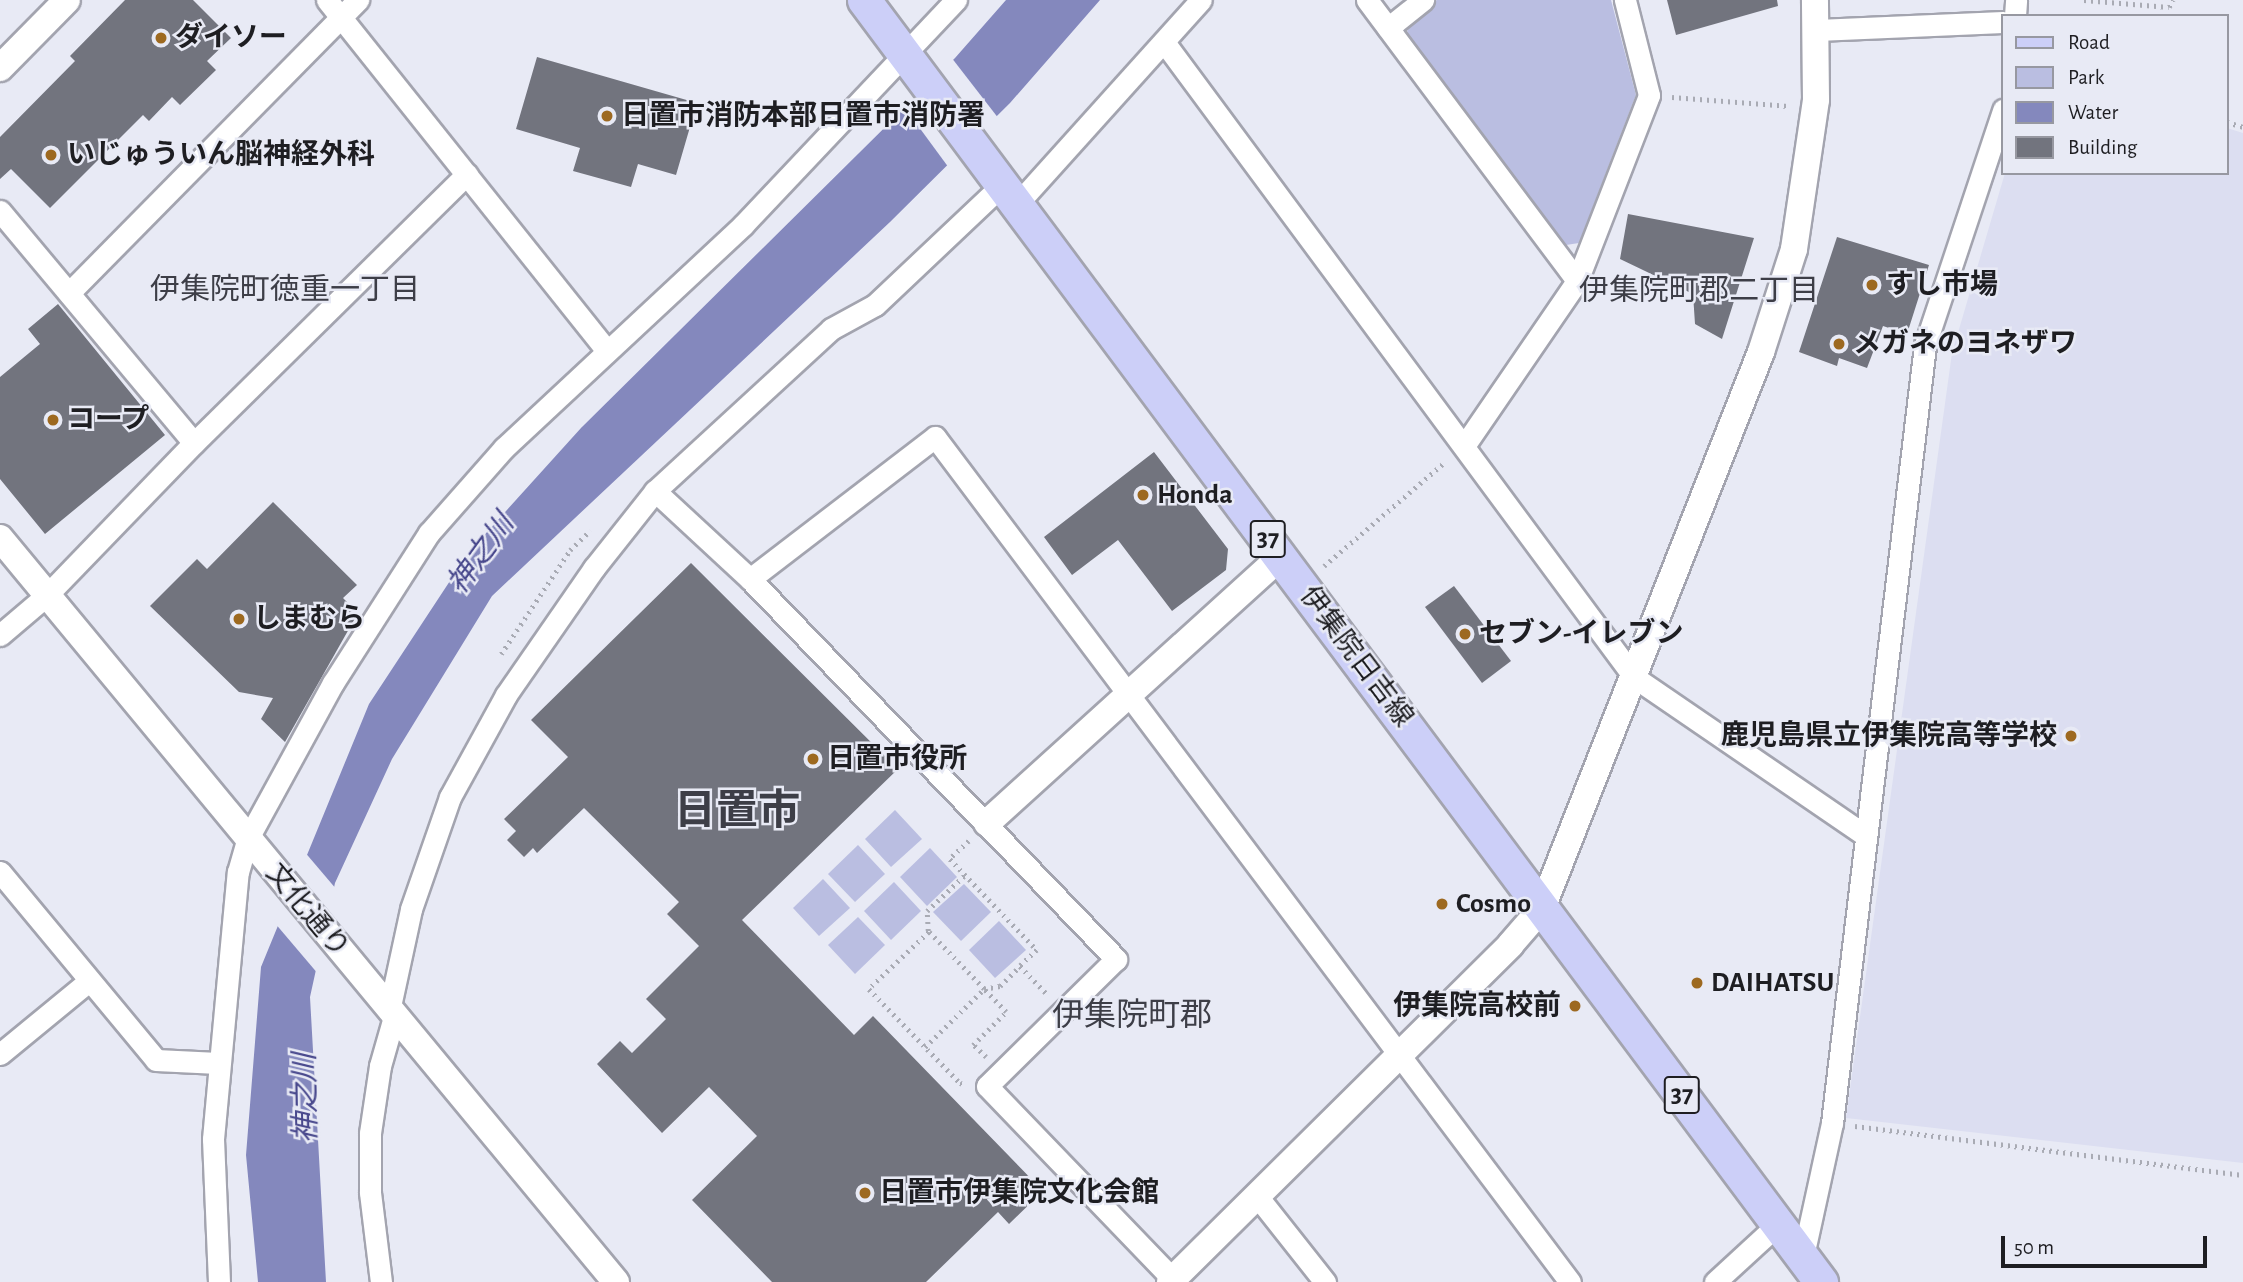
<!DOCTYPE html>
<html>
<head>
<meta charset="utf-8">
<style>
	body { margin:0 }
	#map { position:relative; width:2243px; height:1282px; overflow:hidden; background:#e8eaf5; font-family:"Alegreya Sans","Noto Sans JP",sans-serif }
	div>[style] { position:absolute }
	.built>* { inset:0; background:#dcdef1 }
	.green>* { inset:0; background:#babee1 }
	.water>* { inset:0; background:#8488bd }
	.pier>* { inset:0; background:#e8eaf5 }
	.building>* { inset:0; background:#72747e }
	.path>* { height:4.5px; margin-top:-2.25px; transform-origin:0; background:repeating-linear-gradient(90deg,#a9abb4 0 2px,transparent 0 7px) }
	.roads { filter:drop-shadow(2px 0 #a3a4af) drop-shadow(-2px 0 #a3a4af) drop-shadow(0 2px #a3a4af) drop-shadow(0 -2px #a3a4af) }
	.minor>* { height:21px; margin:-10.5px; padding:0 10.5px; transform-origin:10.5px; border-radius:10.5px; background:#fff }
	.tertiary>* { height:26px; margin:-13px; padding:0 13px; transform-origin:13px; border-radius:13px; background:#fff }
	.primary>* { height:33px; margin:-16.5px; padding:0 16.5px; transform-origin:16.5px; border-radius:16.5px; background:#cccff8 }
	.dots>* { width:19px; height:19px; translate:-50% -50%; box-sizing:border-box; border:4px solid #e8eaf5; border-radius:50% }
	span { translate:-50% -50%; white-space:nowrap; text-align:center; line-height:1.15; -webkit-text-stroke:5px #e8eaf5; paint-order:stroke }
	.shield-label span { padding:2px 5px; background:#e8eaf5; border:2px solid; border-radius:5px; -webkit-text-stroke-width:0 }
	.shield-label { font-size:26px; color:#1e1e22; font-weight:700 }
	.poi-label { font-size:28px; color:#1e1e22; font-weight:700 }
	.left { translate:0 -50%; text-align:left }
	.right { translate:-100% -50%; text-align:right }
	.street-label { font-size:28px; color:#1e1e22 }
	.neighbourhood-label { font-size:30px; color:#3d3e47 }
	.water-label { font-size:30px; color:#49498d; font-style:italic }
	.quarter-label { font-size:32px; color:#3d3e47 }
	.town-label { font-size:42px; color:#3d3e47; font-weight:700 }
	.legend { position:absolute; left:2001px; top:14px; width:228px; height:161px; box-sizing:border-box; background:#e8eaf5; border:2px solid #9798a1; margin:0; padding:9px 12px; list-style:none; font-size:21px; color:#1e1e22 }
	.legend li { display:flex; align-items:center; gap:14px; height:35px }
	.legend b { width:35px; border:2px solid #9798a1 }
	.scale { position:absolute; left:2001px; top:1236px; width:206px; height:32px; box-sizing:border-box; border:4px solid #1e1e22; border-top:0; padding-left:9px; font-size:21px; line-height:24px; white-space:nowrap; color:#1e1e22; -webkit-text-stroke:5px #e8eaf5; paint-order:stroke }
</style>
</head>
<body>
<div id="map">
	<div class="built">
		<i style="clip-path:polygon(2227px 128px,2243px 133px,2243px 1163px,1846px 1118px,1952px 353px,2005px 173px,2227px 173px)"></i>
	</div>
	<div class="green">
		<i style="clip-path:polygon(1437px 0,1611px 0,1636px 95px,1579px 243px,1566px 245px,1407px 35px,1408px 21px)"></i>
		<i style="clip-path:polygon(895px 810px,922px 839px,891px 867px,865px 839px)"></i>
		<i style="clip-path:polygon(858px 845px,885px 874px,855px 902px,828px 874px)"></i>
		<i style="clip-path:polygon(930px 848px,957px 877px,927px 906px,900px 877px)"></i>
		<i style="clip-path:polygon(823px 879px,850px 908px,819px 936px,793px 908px)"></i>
		<i style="clip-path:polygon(894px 882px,921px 911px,891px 940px,864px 911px)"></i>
		<i style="clip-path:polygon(964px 884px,991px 912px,961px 941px,933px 912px)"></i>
		<i style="clip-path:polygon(858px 917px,885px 945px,855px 974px,828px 945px)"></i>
		<i style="clip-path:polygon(999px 921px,1026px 950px,995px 978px,969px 950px)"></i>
	</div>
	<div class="water">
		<i style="clip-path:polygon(1006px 0,1100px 0,1010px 103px,890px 222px,492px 596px,392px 759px,335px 883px,310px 997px,326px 1282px,258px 1282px,246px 1155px,261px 967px,369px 704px,469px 552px,581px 428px,955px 58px)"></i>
	</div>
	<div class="pier">
		<i style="clip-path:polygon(951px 57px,999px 119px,949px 168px,902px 104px)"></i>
		<i style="clip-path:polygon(303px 850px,337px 890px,319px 975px,274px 922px)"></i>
	</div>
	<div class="building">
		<i style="clip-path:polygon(125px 0,193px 0,231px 38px,207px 61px,216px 70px,180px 105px,172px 97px,149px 121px,143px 115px,50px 208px,11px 169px,0 179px,0 137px,75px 61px,70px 56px)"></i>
		<i style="clip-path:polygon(1667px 0,1777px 0,1778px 6px,1676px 35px)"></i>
		<i style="clip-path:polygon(537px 57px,697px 103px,676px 175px,638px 164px,631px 187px,573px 171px,580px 148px,516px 129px)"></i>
		<i style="clip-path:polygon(1628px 214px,1754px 238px,1722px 339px,1695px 324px,1693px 294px,1620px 259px)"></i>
		<i style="clip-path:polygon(1837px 237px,1929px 265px,1907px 334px,1883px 326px,1867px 368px,1839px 358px,1837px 366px,1799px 352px)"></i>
		<i style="clip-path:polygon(58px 304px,165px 435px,45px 534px,0 479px,0 377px,40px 344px,28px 329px)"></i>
		<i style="clip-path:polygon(1154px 452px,1228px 549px,1226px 570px,1172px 611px,1118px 540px,1072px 575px,1044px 537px)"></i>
		<i style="clip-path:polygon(273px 502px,357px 585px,343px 598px,358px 613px,285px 742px,261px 719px,273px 698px,239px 692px,150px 606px,197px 559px,207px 569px)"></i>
		<i style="clip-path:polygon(691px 563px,898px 769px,742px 920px,854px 1035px,873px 1016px,1043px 1191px,1009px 1224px,998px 1212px,926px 1282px,772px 1282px,692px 1200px,757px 1136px,709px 1087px,662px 1133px,597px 1064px,620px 1041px,632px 1053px,666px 1019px,646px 999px,699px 946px,667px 914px,679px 902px,584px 808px,537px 853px,533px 848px,524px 857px,507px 840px,516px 831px,504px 819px,568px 757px,531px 720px)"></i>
		<i style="clip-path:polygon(1454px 586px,1511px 661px,1482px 683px,1425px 607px)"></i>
	</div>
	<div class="path">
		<i style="left:2084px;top:0;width:85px;rotate:4.7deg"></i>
		<i style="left:2169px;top:7px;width:8px;rotate:-60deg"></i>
		<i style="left:1672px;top:97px;width:117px;rotate:4.4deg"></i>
		<i style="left:2227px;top:122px;width:17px;rotate:17deg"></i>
		<i style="left:1324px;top:566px;width:160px;rotate:-40.7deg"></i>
		<i style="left:501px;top:654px;width:125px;rotate:-56.4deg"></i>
		<i style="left:570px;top:550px;width:28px;rotate:-44deg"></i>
		<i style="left:969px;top:841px;width:26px;rotate:137deg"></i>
		<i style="left:950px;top:859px;width:126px;rotate:46.3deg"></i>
		<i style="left:1037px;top:950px;width:23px;rotate:137deg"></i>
		<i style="left:928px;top:931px;width:20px;rotate:-93deg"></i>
		<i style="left:927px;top:911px;width:52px;rotate:-43.5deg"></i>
		<i style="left:925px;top:1047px;width:83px;rotate:-44.5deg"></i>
		<i style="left:984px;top:989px;width:79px;rotate:-134deg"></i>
		<i style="left:929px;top:932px;width:83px;rotate:136.5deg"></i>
		<i style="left:869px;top:989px;width:131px;rotate:45.9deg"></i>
		<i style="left:960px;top:1083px;width:3px;rotate:18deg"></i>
		<i style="left:986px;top:1057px;width:18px;rotate:-137deg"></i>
		<i style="left:973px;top:1045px;width:47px;rotate:-45deg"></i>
		<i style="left:1006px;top:1012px;width:32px;rotate:-134deg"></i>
		<i style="left:984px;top:989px;width:16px;rotate:-11deg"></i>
		<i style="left:1000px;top:986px;width:28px;rotate:-45deg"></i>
		<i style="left:1020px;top:966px;width:40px;rotate:46deg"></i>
		<i style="left:1855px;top:1126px;width:391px;rotate:7.2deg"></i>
	</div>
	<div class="roads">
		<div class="minor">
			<i style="left:327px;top:0;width:448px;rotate:51.4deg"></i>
			<i style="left:1367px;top:0;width:351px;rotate:53.2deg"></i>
			<i style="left:2015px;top:16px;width:16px;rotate:-86deg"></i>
			<i style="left:1388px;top:28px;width:45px;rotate:-38.7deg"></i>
			<i style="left:1817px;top:30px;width:186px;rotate:-2.5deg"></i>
			<i style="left:1164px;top:42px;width:790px;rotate:53.49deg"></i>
			<i style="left:1634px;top:677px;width:281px;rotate:34.4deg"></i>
			<i style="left:1018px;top:203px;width:273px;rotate:-48deg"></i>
			<i style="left:0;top:211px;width:302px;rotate:50.1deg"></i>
			<i style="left:69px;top:293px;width:412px;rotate:-45.4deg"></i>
			<i style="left:1464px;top:446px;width:200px;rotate:-55.6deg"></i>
			<i style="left:1577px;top:281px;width:199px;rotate:-68.8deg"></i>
			<i style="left:1649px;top:95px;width:98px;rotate:-104.2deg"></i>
			<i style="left:655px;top:491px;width:129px;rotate:42.8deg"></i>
			<i style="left:750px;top:579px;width:528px;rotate:46.08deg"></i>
			<i style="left:1116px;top:959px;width:181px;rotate:135.4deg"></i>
			<i style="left:987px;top:1086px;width:268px;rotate:46.1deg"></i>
			<i style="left:750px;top:579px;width:233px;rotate:-37.5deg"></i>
			<i style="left:935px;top:437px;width:1057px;rotate:53.08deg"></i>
			<i style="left:0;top:635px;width:62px;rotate:-40.4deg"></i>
			<i style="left:47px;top:595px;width:211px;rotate:-46deg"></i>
			<i style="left:194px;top:443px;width:383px;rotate:-44.6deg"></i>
			<i style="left:0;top:872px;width:244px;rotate:50.3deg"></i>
			<i style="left:156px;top:1060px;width:62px;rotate:2.8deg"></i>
			<i style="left:389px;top:1011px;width:104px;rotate:-77.8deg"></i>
			<i style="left:411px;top:909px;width:119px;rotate:-70.8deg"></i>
			<i style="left:450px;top:797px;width:116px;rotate:-61.2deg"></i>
			<i style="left:506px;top:695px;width:155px;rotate:-55.3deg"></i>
			<i style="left:594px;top:568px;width:98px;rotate:-51.6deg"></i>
			<i style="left:655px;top:491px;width:239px;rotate:-42.6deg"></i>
			<i style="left:831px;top:329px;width:50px;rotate:-28.6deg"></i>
			<i style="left:875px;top:305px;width:176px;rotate:-43.4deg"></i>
			<i style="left:0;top:1054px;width:115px;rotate:-39.4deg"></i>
			<i style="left:1257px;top:1196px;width:110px;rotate:51.7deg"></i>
			<i style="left:1803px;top:1256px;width:136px;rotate:-77.7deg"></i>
			<i style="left:1832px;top:1123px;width:784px;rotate:-83.18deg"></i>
			<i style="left:1925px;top:345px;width:248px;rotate:-71.6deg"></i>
			<i style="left:219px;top:1282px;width:143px;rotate:-92.4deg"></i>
			<i style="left:213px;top:1139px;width:268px;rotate:-84.7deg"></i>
			<i style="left:238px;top:872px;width:33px;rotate:-74deg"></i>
			<i style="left:247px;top:840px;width:179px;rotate:-61.3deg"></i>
			<i style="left:333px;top:683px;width:178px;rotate:-57.4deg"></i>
			<i style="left:429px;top:533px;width:113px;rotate:-48.6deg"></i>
			<i style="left:504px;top:448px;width:327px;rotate:-43deg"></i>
			<i style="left:743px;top:225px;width:310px;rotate:-46.6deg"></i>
			<i style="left:381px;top:1282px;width:91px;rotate:-97deg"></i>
			<i style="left:370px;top:1192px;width:59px;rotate:-90deg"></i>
			<i style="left:370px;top:1133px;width:68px;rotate:-81.5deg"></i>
			<i style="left:380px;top:1066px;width:51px;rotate:-74.1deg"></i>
			<i style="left:1715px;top:1282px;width:86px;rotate:-42.6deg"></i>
		</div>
		<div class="tertiary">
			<i style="left:0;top:68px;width:95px;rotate:-45.4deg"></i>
			<i style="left:0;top:538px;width:966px;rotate:50.38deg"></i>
			<i style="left:987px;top:823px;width:397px;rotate:-42.2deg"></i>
			<i style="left:1170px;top:1282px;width:479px;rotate:-44.7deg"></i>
			<i style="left:1510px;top:945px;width:49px;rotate:-49.1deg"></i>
			<i style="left:1542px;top:908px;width:598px;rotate:-68.5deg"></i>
			<i style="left:1761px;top:352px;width:108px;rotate:-72.2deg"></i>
			<i style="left:1794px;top:249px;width:151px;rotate:-81.6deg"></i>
			<i style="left:1816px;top:100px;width:100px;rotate:-90.6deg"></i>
		</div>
		<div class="primary">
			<i style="left:864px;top:0;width:1600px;rotate:53.26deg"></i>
		</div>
	</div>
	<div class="dots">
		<i style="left:161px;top:38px;background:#9d6920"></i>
		<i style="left:607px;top:116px;background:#9d6920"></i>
		<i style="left:51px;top:155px;background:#9d6920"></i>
		<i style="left:1872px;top:285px;background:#9d6920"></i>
		<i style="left:1839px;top:344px;background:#9d6920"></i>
		<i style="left:53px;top:420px;background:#9d6920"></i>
		<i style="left:1143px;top:495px;background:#9d6920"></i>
		<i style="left:239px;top:619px;background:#9d6920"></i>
		<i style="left:1465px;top:634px;background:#9d6920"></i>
		<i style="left:2071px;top:736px;background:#9d6920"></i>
		<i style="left:813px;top:759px;background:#9d6920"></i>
		<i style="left:1442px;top:904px;background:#9d6920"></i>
		<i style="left:1697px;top:983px;background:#9d6920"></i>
		<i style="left:1575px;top:1006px;background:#9d6920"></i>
		<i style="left:865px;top:1193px;background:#9d6920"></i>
	</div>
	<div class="shield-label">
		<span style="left:1268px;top:539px">37</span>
		<span style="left:1682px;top:1095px">37</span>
	</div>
	<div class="poi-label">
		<span class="left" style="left:175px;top:38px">ダイソー</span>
		<span class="left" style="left:621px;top:116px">日置市消防本部日置市消防署</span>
		<span class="left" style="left:67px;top:155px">いじゅういん脳神経外科</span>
		<span class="left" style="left:1886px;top:285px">すし市場</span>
		<span class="left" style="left:1853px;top:344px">メガネのヨネザワ</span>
		<span class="left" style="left:67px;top:420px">コープ</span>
		<span class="left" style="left:1157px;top:495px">Honda</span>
		<span class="left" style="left:253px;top:619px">しまむら</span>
		<span class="left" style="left:1479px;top:634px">セブン-イレブン</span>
		<span class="right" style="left:2057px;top:736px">鹿児島県立伊集院高等学校</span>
		<span class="left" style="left:827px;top:759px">日置市役所</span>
		<span class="left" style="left:1456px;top:904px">Cosmo</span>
		<span class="left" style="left:1711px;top:983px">DAIHATSU</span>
		<span class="right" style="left:1561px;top:1006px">伊集院高校前</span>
		<span class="left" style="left:879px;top:1193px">日置市伊集院文化会館</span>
	</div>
	<div class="street-label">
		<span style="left:1356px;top:657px;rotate:53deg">伊集院日吉線</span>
		<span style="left:307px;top:911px;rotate:50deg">文化通り</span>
	</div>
	<div class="neighbourhood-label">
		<span style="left:285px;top:290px">伊集院町徳重一丁目</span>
		<span style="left:1699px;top:291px">伊集院町郡二丁目</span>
	</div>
	<div class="water-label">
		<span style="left:481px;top:554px;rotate:-54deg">神之川</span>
		<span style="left:306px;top:1098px;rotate:-91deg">神之川</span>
	</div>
	<div class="quarter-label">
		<span style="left:1132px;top:1015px">伊集院町郡</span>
	</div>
	<div class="town-label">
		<span style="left:737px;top:811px">日置市</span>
	</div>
	<ul class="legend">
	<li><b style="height:9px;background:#cccff8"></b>Road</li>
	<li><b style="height:19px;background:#babee1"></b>Park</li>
	<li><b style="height:19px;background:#8488bd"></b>Water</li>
	<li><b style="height:19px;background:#72747e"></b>Building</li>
	</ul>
	<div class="scale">50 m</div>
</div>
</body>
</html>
